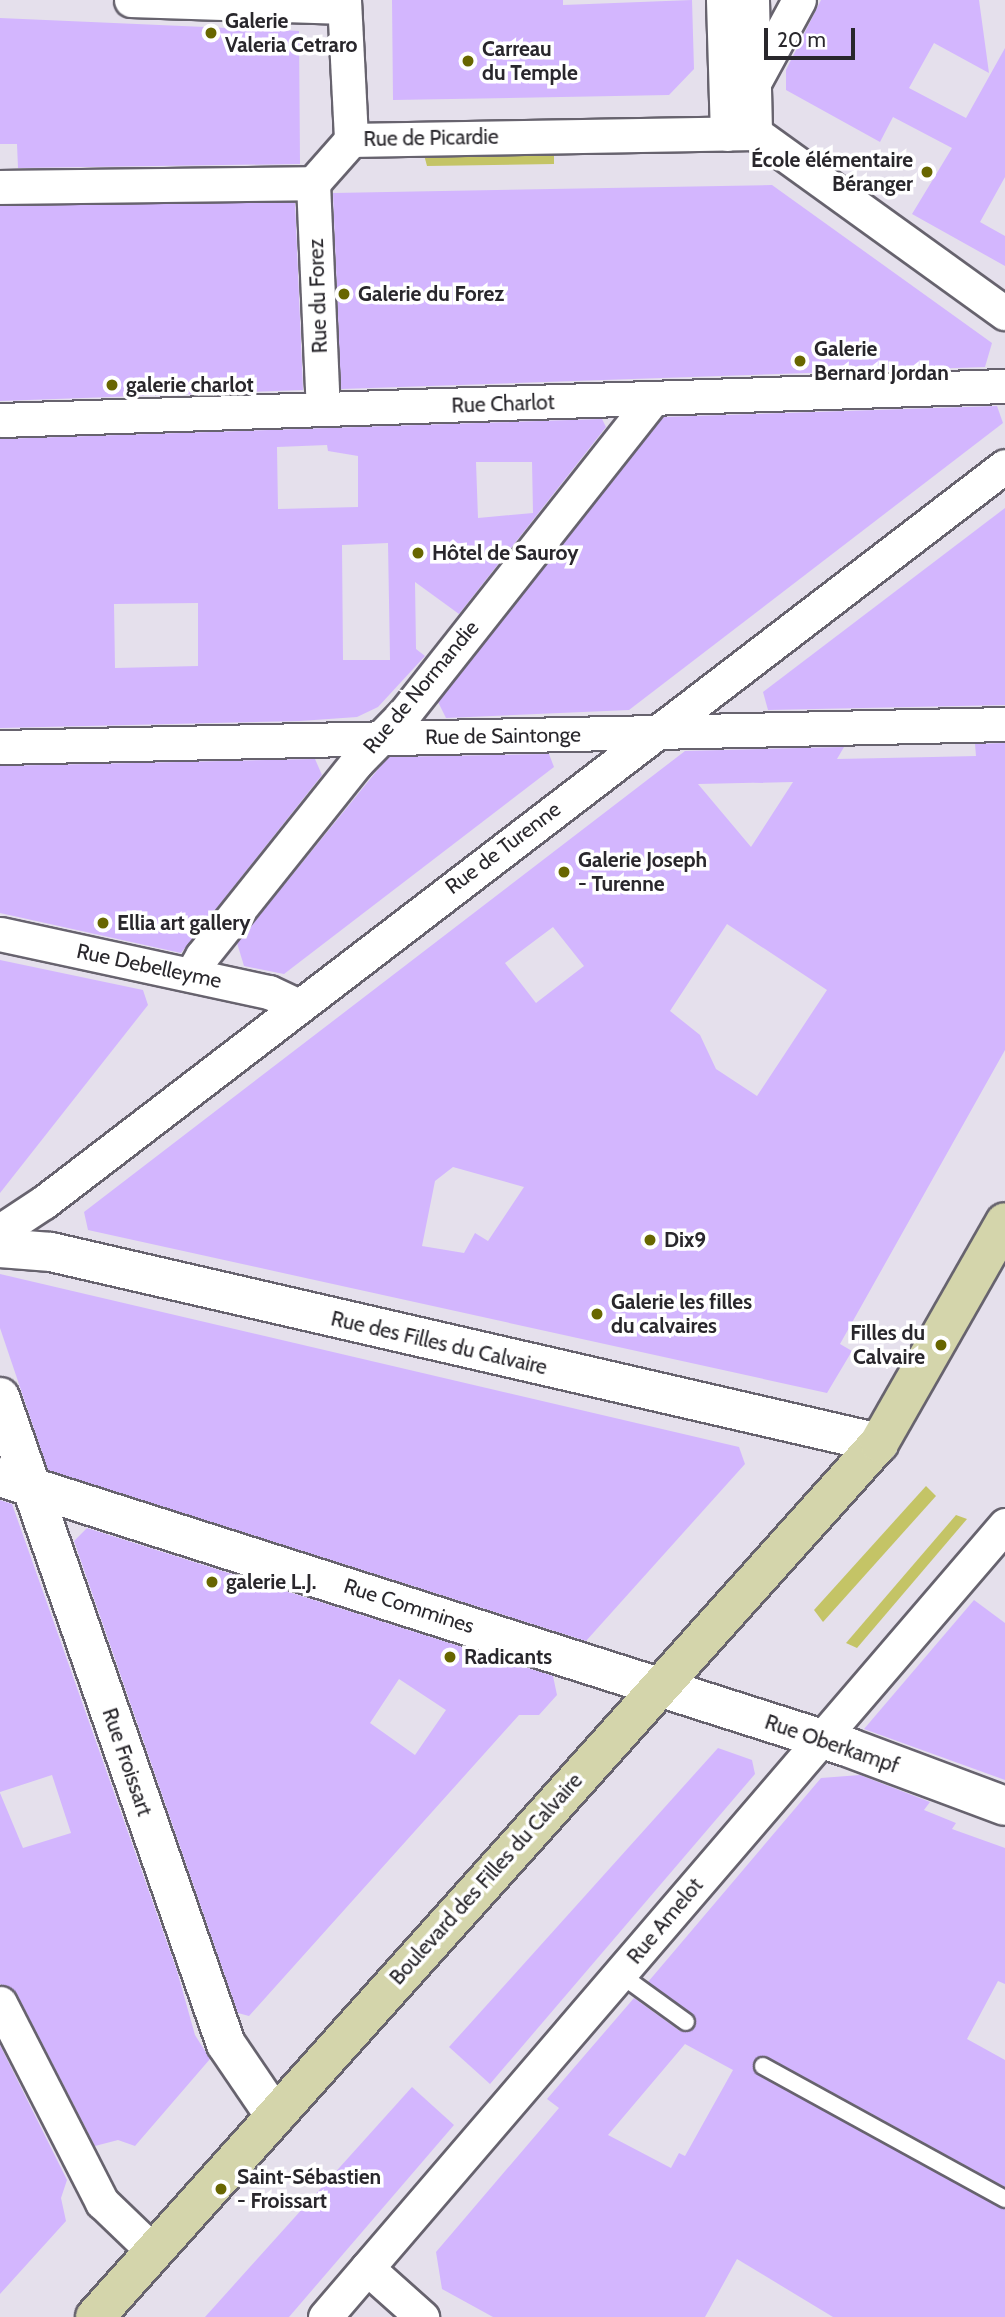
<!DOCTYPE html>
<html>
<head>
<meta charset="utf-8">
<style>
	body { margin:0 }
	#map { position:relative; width:1005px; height:2317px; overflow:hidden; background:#e5e0ec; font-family:Cabin,sans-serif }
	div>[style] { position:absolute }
	.green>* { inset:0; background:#c4c466 }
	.building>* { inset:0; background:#d3b6fe }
	.roads { filter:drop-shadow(2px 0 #67636e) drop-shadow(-2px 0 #67636e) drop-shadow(0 2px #67636e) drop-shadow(0 -2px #67636e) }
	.lane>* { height:16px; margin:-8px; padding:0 8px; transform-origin:8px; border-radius:8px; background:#fff }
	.street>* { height:33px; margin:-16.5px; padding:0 16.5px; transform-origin:16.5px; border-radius:16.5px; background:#fff }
	.secondary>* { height:38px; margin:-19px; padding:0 19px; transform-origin:19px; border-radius:19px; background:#fff }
	.primary>* { height:38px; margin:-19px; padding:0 19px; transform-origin:19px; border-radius:19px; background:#d4d5ab }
	.dots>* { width:19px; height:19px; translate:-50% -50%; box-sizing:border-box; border:4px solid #fff; border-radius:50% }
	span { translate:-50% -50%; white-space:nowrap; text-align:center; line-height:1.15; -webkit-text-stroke:7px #fff; paint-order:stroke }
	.poi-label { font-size:21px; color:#29272c; font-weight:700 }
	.left { translate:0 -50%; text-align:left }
	.right { translate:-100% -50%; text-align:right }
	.street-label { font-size:21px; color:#29272c }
	.scale { position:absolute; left:764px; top:28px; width:91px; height:32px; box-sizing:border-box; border:4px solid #29272c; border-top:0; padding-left:9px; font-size:21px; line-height:24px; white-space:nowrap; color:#29272c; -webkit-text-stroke:5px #fff; paint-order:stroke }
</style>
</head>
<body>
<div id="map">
	<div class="green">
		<i style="clip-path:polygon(554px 149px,554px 164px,427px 166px,423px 151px)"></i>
		<i style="clip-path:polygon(926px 1486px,936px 1496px,823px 1622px,814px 1610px)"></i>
		<i style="clip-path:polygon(956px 1515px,967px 1519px,857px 1648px,846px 1643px)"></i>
	</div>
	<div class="building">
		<i style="clip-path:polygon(392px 0,563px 0,563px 5px,692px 0,694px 69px,669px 95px,393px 100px)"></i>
		<i style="clip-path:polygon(821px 0,979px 0,989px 73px,934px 43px,909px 88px,966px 118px,1005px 48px,1005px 177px,980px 222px,1005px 236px,1005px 266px,912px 214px,952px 148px,893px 117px,880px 142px,786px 90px,786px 70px)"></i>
		<i style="clip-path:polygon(0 18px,299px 31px,300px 164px,18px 168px,17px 144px,0 144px)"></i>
		<i style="clip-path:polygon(772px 185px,992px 343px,985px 367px,341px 389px,333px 193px)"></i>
		<i style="clip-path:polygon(295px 202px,303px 390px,0 401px,0 206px)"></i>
		<i style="clip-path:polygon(997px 406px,1003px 423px,629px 710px,446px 718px,438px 702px,663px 417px)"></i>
		<i style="clip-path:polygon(evenodd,602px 419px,606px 427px,459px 614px,415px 582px,416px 649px,425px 656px,378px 707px,357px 717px,300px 721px,0 728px,0 439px,602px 419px,327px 445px,328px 451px,358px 456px,358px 507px,278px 509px,277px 447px,327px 445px,602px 419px,476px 462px,532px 462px,533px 513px,478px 518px,476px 462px,602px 419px,388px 543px,390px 660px,343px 660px,342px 545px,388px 543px,602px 419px,198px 603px,198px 666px,115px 668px,114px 604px,198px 603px)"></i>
		<i style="clip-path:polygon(1005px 508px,1005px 705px,768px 710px,763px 692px)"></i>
		<i style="clip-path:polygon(evenodd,1005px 743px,1005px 1050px,840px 1344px,852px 1351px,827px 1393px,88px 1230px,84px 1212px,685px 751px,844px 747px,837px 759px,933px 757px,976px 756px,975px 744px,1005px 743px,793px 782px,751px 847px,698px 784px,793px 782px,1005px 743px,727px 924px,827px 990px,757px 1096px,716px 1069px,700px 1035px,670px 1011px,727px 924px,1005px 743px,553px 927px,584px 966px,536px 1003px,505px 963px,553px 927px,1005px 743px,453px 1167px,524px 1187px,488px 1241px,475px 1233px,464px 1253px,422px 1246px,435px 1181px,453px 1167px)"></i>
		<i style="clip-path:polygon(549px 754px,554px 767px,284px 974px,244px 966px,237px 943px,388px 757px)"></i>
		<i style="clip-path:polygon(315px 759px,322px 775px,181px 953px,0 913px,0 766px)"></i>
		<i style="clip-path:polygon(0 960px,143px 990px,148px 1005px,0 1193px)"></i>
		<i style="clip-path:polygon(0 1274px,739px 1447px,745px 1464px,586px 1641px,48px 1470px,0 1328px)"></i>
		<i style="clip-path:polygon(0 1500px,12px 1504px,177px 1971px,195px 2035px,210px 2059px,135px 2146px,118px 2140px,95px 2146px,17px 1994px,0 1984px,0 1793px,23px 1848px,71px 1833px,52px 1775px,0 1792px)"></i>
		<i style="clip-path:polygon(evenodd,87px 1528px,553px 1676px,557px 1695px,539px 1715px,519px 1715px,249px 2016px,238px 2013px,74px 1541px,87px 1528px,399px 1679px,446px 1710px,415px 1755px,370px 1723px,399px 1679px)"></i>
		<i style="clip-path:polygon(974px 1600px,1005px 1623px,1005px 1780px,864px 1729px)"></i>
		<i style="clip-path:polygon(718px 1748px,752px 1760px,755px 1774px,490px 2084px,449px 2047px)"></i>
		<i style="clip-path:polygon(evenodd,860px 1775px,930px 1802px,924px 1810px,956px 1823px,952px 1829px,1005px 1848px,1005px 1984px,998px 1981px,967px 2039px,1005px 2060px,1005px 2187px,768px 2057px,757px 2057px,753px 2067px,758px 2075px,1005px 2209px,1005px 2317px,833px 2317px,737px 2259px,705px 2317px,493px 2317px,442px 2289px,436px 2252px,559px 2108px,547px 2099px,634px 1998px,680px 2031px,694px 2029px,693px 2014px,648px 1982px,821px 1778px,860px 1775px,685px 2044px,733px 2070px,685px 2156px,679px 2153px,671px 2168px,608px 2135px,685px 2044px)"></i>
		<i style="clip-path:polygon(0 2045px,67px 2180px,61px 2198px,66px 2221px,0 2294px)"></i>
		<i style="clip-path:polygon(412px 2087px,454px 2125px,289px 2317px,205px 2317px)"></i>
	</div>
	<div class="roads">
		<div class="lane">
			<i style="left:621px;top:1975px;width:80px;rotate:35.9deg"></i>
			<i style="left:763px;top:2066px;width:276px;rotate:28.8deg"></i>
		</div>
		<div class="street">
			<i style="left:131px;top:0;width:213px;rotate:1.9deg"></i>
			<i style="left:344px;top:0;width:140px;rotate:87.1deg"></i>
			<i style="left:723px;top:0;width:134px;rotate:88.3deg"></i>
			<i style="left:752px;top:0;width:133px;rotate:88.7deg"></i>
			<i style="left:755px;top:81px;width:92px;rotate:-61.5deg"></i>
			<i style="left:755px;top:133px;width:308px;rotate:35.8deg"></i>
			<i style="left:313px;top:183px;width:226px;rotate:87.5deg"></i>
			<i style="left:0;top:187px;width:313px;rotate:-0.7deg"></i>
			<i style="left:313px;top:183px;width:57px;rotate:-48.5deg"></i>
			<i style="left:351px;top:140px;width:404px;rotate:-1deg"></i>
			<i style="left:0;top:420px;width:1006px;rotate:-1.94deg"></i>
			<i style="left:0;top:747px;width:1005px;rotate:-1.31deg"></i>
			<i style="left:0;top:934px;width:275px;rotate:12.2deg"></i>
			<i style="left:269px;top:992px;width:31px;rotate:25deg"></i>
			<i style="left:191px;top:975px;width:22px;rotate:-60deg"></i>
			<i style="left:202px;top:956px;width:247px;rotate:-51.4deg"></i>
			<i style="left:356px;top:763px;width:69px;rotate:-45.6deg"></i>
			<i style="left:404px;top:714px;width:400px;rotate:-51.7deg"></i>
			<i style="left:0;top:1231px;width:53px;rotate:-33.4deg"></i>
			<i style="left:44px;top:1202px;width:1210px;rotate:-37.45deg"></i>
			<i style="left:0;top:2003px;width:224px;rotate:62.9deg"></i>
			<i style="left:102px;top:2202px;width:72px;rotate:43.9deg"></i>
			<i style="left:367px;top:2268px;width:74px;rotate:41.7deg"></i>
			<i style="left:325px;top:2317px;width:1044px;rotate:-49.35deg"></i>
		</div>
		<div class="secondary">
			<i style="left:0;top:1248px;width:51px;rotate:4.5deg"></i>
			<i style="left:51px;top:1252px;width:850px;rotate:12.99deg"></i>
			<i style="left:0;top:1397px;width:685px;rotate:70.75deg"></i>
			<i style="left:226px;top:2044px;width:87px;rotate:55.8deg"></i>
			<i style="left:0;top:1477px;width:892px;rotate:17.68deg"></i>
			<i style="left:850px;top:1748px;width:165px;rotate:20.5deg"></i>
		</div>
		<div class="primary">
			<i style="left:95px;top:2317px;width:1174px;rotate:-48.11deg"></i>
			<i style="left:879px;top:1443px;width:254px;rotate:-60.3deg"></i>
		</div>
	</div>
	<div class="dots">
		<i style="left:211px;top:33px;background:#686600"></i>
		<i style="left:468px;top:61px;background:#686600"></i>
		<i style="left:927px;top:172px;background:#686600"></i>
		<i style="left:344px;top:294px;background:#686600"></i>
		<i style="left:800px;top:361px;background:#686600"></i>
		<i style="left:112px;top:385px;background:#686600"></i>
		<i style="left:418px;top:553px;background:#686600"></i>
		<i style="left:564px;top:872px;background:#686600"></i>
		<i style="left:103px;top:923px;background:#686600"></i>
		<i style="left:650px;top:1240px;background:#686600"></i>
		<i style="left:597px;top:1314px;background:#686600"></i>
		<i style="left:941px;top:1345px;background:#686600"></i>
		<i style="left:212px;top:1582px;background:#686600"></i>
		<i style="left:450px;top:1657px;background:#686600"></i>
		<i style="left:221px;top:2189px;background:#686600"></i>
	</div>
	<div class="poi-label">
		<span class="left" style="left:225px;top:33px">Galerie<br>Valeria Cetraro</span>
		<span class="left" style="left:482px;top:61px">Carreau<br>du Temple</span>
		<span class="right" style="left:913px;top:172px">École élémentaire<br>Béranger</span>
		<span class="left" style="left:358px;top:294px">Galerie du Forez</span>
		<span class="left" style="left:814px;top:361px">Galerie<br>Bernard Jordan</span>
		<span class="left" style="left:126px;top:385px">galerie charlot</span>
		<span class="left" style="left:432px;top:553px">Hôtel de Sauroy</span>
		<span class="left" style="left:578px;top:872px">Galerie Joseph<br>- Turenne</span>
		<span class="left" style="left:117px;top:923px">Ellia art gallery</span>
		<span class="left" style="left:664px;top:1240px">Dix9</span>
		<span class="left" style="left:611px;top:1314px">Galerie les filles<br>du calvaires</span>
		<span class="right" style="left:925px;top:1345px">Filles du<br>Calvaire</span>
		<span class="left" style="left:226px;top:1582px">galerie L.J.</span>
		<span class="left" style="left:464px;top:1657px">Radicants</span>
		<span class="left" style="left:237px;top:2189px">Saint-Sébastien<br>- Froissart</span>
	</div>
	<div class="street-label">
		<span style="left:431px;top:138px;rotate:-1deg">Rue de Picardie</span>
		<span style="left:318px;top:296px;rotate:-92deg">Rue du Forez</span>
		<span style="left:503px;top:404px;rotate:-2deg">Rue Charlot</span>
		<span style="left:421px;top:687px;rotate:-50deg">Rue de Normandie</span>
		<span style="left:503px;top:736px;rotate:-1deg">Rue de Saintonge</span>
		<span style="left:503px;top:848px;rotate:-37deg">Rue de Turenne</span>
		<span style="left:149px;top:966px;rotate:12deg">Rue Debelleyme</span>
		<span style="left:439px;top:1343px;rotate:13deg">Rue des Filles du Calvaire</span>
		<span style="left:409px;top:1606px;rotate:18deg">Rue Commines</span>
		<span style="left:832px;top:1744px;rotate:19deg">Rue Oberkampf</span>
		<span style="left:127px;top:1762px;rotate:71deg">Rue Froissart</span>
		<span style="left:486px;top:1879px;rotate:-48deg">Boulevard des Filles du Calvaire</span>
		<span style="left:665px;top:1921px;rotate:-50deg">Rue Amelot</span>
	</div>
	<div class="scale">20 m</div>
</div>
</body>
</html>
